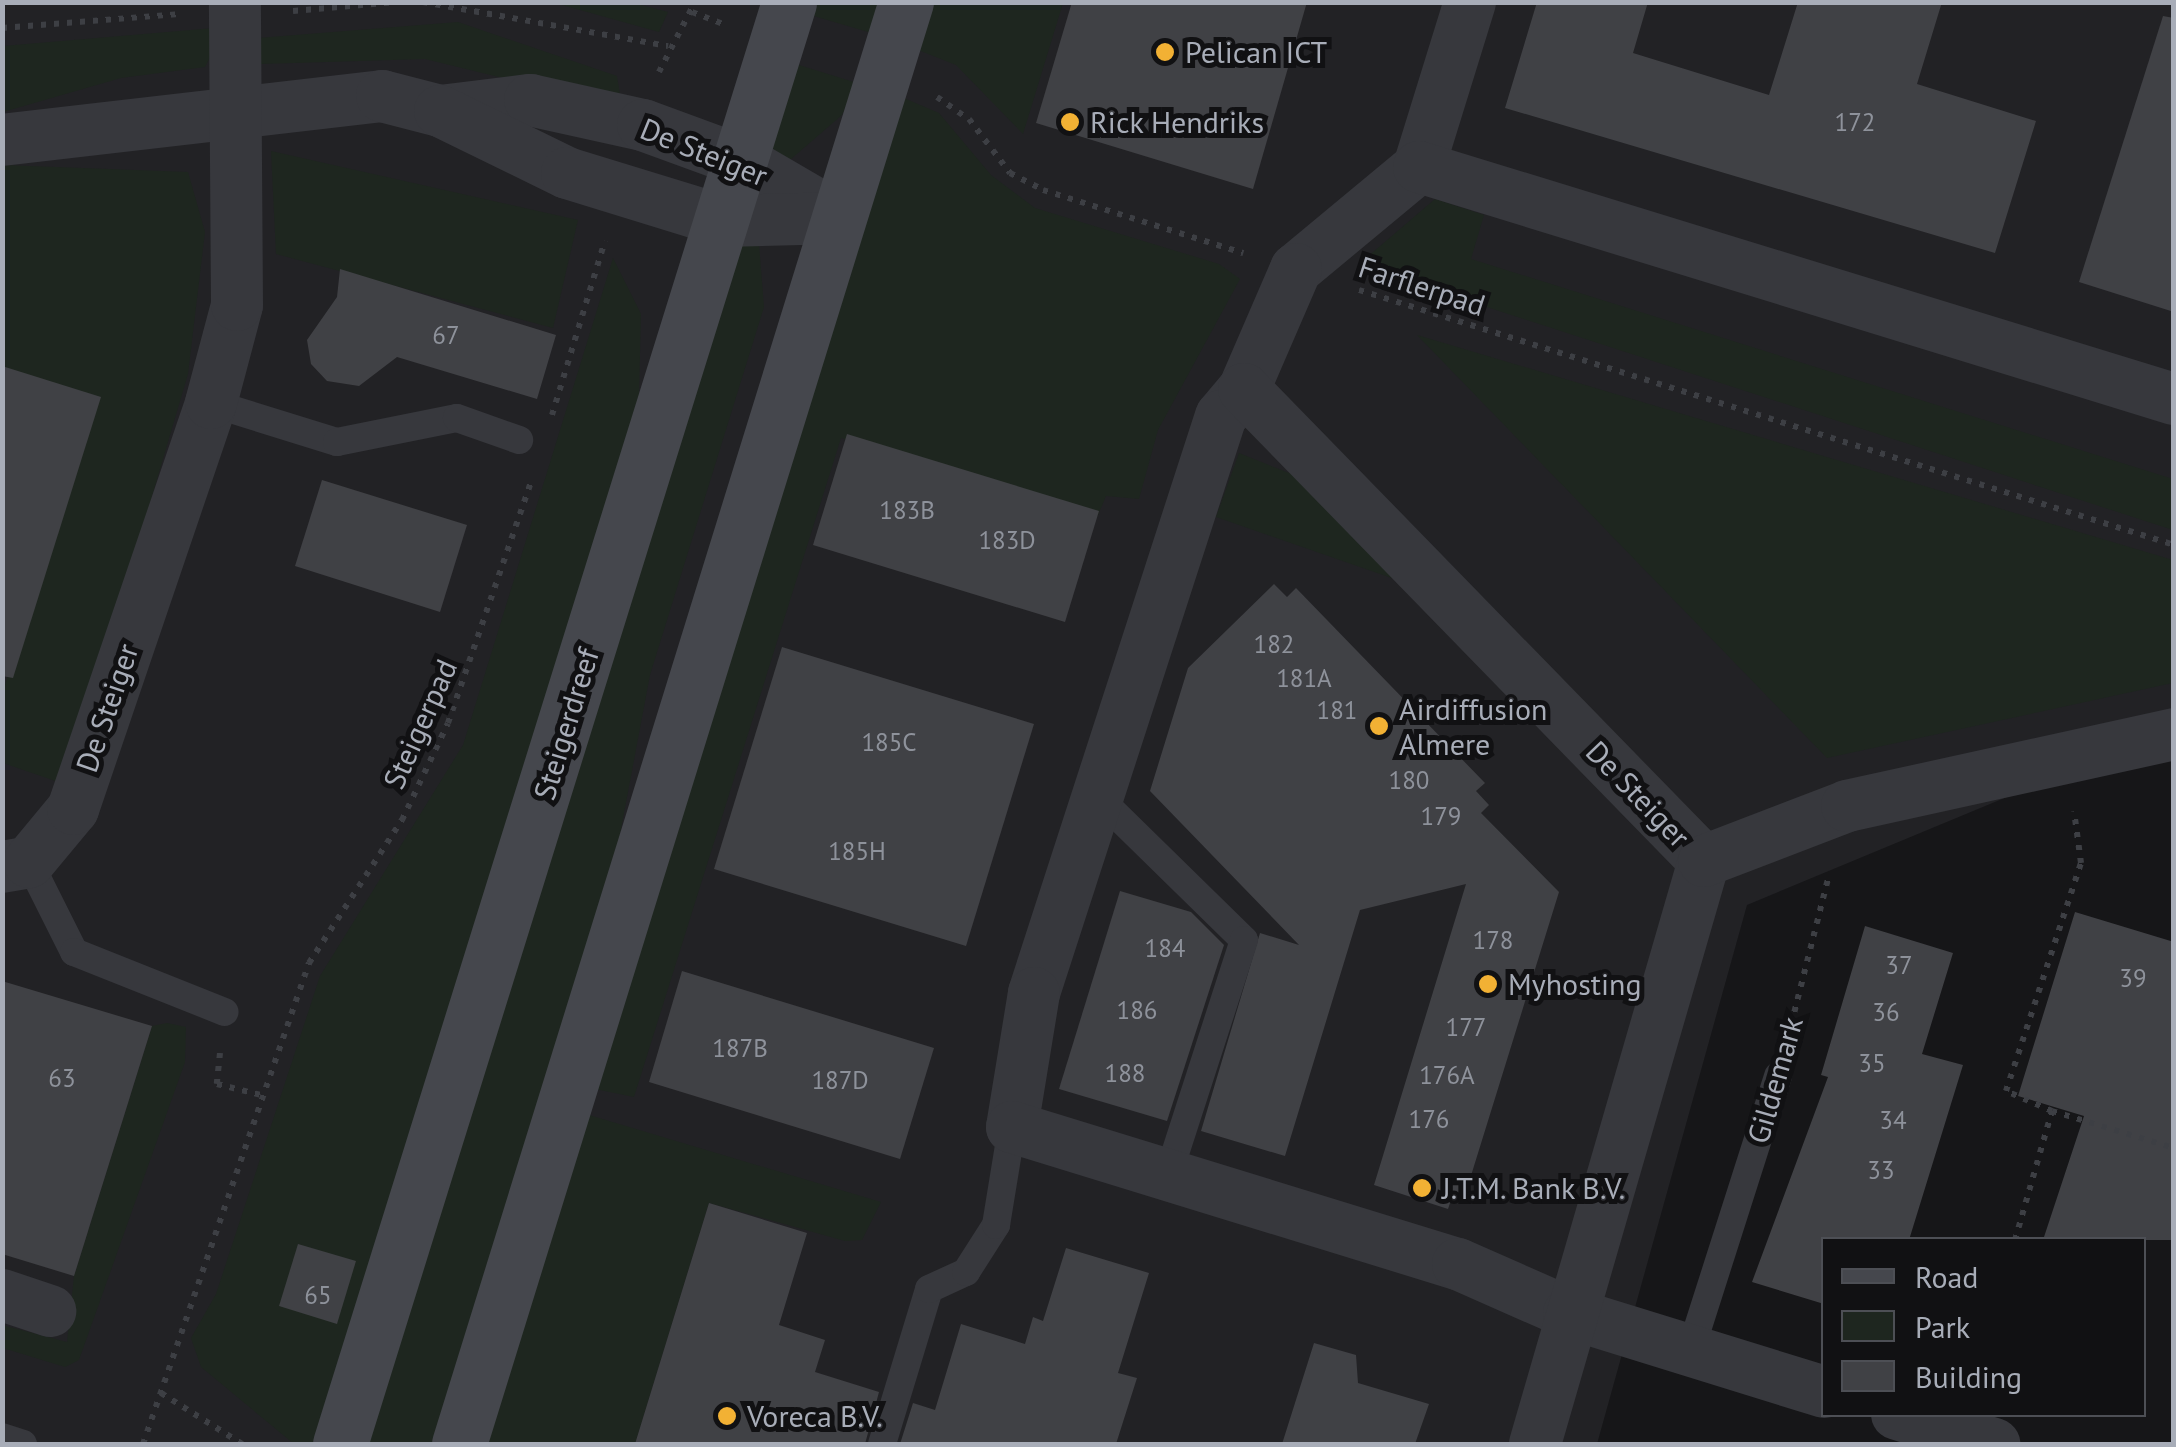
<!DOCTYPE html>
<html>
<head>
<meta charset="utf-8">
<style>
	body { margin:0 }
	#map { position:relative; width:2176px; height:1447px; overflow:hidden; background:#161618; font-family:"PT Sans",sans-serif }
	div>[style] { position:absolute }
	.built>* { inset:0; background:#222225 }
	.green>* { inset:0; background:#1e261f }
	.building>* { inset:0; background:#404145 }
	.path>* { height:6px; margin-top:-3px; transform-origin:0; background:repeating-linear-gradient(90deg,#3d3f44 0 5px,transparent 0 13px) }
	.lane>* { height:28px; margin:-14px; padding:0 14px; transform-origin:14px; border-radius:14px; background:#37383d }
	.street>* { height:52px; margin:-26px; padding:0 26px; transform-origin:26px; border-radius:26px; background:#37383d }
	.secondary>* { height:55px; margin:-27.5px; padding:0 27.5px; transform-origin:27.5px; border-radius:27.5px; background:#45474d }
	.dots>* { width:28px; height:28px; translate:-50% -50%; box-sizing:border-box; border:5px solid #111113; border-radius:50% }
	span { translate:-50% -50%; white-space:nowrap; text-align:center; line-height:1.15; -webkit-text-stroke:10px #111113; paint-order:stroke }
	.number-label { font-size:25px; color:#8e929b }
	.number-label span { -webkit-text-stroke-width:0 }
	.poi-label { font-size:30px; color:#a8adb8 }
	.left { translate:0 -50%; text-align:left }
	.street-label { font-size:30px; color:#a8adb8 }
	.frame { position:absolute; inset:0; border:5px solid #a8adb8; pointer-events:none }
	.legend { position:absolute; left:1821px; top:1237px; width:325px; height:180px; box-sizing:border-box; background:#111113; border:2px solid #4d4f55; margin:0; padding:12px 18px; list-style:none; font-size:30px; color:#a8adb8 }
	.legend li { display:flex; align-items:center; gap:20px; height:50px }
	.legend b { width:50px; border:2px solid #4d4f55 }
</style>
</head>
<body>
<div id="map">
	<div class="built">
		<i style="clip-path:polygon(3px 3px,2173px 3px,2173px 728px,1747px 905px,1597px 1444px,3px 1444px)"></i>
	</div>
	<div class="green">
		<i style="clip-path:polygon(555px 3px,634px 3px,668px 12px,659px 32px)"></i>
		<i style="clip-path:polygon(803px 3px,885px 3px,875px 34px,800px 12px)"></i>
		<i style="clip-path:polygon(922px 3px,1063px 3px,1023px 134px,956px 65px,908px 46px)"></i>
		<i style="clip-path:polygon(458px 22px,617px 76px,622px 107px,425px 59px,261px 64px,258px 38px)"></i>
		<i style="clip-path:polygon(226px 27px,205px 67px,121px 78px,3px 112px,3px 46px)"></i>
		<i style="clip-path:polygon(786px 61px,857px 83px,842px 115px,790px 160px,760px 141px)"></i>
		<i style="clip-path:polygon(892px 93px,939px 113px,991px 175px,1035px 208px,1219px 264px,1240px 279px,1158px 430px,1139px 499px,1106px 496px,1096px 520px,841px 438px,634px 1097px,585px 1087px)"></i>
		<i style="clip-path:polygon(271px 151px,578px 220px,553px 328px,276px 254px)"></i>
		<i style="clip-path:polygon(3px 165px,188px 172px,205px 232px,188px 374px,67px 785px,3px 763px,3px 691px,92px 411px,3px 381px)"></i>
		<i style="clip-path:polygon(1435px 199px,1484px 215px,1471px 259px,2173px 479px,2173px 530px,1358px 265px)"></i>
		<i style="clip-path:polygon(730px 243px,759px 244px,764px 307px,650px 675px,609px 893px,441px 1444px,355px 1444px)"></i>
		<i style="clip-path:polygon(613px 258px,641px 314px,639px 395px,320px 1444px,294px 1444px,201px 1367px,191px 1338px,216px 1294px,320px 976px,463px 745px)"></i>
		<i style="clip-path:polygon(1417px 335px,2173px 560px,2173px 683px,1827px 758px)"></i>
		<i style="clip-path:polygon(1239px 453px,1319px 485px,1406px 583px,1216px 517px)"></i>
		<i style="clip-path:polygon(167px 1023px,186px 1027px,185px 1062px,79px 1360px,65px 1367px,3px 1348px,2px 1325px,67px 1342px,74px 1276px,152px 1026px)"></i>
		<i style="clip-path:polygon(579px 1112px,881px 1202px,862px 1240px,845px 1241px,709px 1203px,635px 1444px,477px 1444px)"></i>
	</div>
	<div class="building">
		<i style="clip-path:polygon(1072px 2px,1307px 2px,1253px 189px,1036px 123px)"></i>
		<i style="clip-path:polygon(1537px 2px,1648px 2px,1633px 53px,1769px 95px,1798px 2px,1942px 2px,1917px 84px,2036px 121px,1995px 253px,1505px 108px)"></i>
		<i style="clip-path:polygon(2163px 16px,2174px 18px,2174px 312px,2079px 282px)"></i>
		<i style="clip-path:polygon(340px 269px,556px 335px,537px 399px,397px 357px,359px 386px,327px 381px,311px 364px,307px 340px,337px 297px)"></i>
		<i style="clip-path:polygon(2px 366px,101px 397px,13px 678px,2px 676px)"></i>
		<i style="clip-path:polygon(847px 434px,1099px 511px,1065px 622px,813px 545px)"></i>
		<i style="clip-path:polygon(322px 480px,467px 525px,440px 612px,295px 566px)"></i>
		<i style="clip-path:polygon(1274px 584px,1287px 597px,1296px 588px,1485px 783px,1476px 791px,1489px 805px,1481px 813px,1559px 892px,1465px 1195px,1454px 1191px,1448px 1209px,1374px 1185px,1466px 884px,1360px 910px,1285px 1156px,1201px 1131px,1260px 933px,1299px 945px,1150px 791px,1188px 668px)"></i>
		<i style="clip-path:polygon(782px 647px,1034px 724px,966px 946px,714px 869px)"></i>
		<i style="clip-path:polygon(1120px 891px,1191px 912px,1224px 945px,1167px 1121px,1059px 1089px)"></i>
		<i style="clip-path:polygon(2075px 912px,2174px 942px,2174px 1240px,2043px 1240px,2084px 1116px,2018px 1096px)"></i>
		<i style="clip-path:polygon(1865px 926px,1953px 953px,1922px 1054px,1963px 1065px,1909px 1240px,1824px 1240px,1824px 1304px,1752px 1282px,1828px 1077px,1821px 1075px)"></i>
		<i style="clip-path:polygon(682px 971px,934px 1048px,900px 1159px,649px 1082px)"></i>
		<i style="clip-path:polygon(2px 981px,152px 1026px,74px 1276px,2px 1254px)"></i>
		<i style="clip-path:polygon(709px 1203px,807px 1233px,779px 1325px,825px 1340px,815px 1372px,879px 1392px,865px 1444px,635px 1444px)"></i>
		<i style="clip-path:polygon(298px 1244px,356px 1261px,337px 1324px,279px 1306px)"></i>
		<i style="clip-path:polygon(1066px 1248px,1149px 1273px,1118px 1373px,1137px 1378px,1116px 1444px,900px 1444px,913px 1403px,935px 1410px,961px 1324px,1025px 1344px,1033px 1317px,1043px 1321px)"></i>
		<i style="clip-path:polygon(1314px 1343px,1356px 1355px,1358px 1383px,1429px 1404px,1415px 1444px,1282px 1444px)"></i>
	</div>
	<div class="path">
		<i style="left:423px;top:2px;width:249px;rotate:10.2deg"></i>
		<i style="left:293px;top:11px;width:103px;rotate:-5deg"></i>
		<i style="left:692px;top:12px;width:34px;rotate:21deg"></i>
		<i style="left:2px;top:28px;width:180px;rotate:-4.5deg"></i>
		<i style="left:659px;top:72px;width:79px;rotate:-62.8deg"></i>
		<i style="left:937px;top:97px;width:39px;rotate:35deg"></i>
		<i style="left:969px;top:119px;width:68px;rotate:52.8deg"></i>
		<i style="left:1010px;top:173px;width:37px;rotate:27deg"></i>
		<i style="left:1043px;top:190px;width:210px;rotate:17.5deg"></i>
		<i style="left:1359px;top:290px;width:854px;rotate:17.37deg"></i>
		<i style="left:552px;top:415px;width:182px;rotate:-73.1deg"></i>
		<i style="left:1788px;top:1037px;width:167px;rotate:-75.8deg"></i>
		<i style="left:220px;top:1053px;width:31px;rotate:96deg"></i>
		<i style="left:217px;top:1084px;width:45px;rotate:14deg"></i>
		<i style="left:2052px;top:1111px;width:50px;rotate:-156.5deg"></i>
		<i style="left:2006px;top:1091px;width:240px;rotate:-71.8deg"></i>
		<i style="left:2081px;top:863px;width:52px;rotate:-97.7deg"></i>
		<i style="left:2015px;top:1240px;width:134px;rotate:-74deg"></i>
		<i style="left:2052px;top:1111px;width:127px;rotate:16.9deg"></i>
		<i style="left:161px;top:1393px;width:96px;rotate:32.2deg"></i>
		<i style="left:143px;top:1444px;width:509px;rotate:-70.96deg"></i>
		<i style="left:309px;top:963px;width:171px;rotate:-57deg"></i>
		<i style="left:402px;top:820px;width:107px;rotate:-64.6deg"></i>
		<i style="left:448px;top:723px;width:258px;rotate:-71deg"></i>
	</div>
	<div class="lane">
		<i style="left:211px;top:403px;width:132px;rotate:17.2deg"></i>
		<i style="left:337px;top:442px;width:122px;rotate:-11.3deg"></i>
		<i style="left:457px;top:418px;width:66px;rotate:19.5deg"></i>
		<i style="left:1098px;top:797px;width:204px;rotate:44.4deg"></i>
		<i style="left:1244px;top:940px;width:247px;rotate:107.9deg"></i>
		<i style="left:29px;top:862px;width:101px;rotate:63.4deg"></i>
		<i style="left:74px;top:952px;width:162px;rotate:21.7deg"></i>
		<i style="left:1690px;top:1352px;width:290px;rotate:-72.3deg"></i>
		<i style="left:2px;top:1437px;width:22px;rotate:18deg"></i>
		<i style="left:882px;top:1444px;width:162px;rotate:-73.1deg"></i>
		<i style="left:929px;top:1289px;width:41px;rotate:-24.7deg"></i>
		<i style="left:966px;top:1272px;width:56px;rotate:-57.4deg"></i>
		<i style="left:996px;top:1225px;width:99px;rotate:-80.7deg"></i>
	</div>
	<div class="street">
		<i style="left:1470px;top:2px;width:173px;rotate:107.2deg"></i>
		<i style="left:1419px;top:167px;width:160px;rotate:140.3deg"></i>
		<i style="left:1296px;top:269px;width:131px;rotate:113.4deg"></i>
		<i style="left:1244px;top:389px;width:35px;rotate:130deg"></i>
		<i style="left:1221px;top:416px;width:607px;rotate:107.96deg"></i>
		<i style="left:1034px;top:993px;width:136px;rotate:99.3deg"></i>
		<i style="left:1012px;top:1127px;width:467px;rotate:17.1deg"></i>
		<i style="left:1458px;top:1264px;width:121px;rotate:23.8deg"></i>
		<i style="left:1569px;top:1313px;width:267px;rotate:17.2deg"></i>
		<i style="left:440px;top:111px;width:91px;rotate:-7deg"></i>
		<i style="left:530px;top:100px;width:116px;rotate:12.5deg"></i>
		<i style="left:643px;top:125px;width:108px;rotate:20.1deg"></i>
		<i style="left:744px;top:162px;width:111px;rotate:30.3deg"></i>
		<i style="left:2px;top:140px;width:383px;rotate:-6.6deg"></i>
		<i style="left:382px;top:96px;width:60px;rotate:14.5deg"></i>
		<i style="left:440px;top:111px;width:141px;rotate:26deg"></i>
		<i style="left:567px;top:173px;width:163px;rotate:17.1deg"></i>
		<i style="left:723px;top:221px;width:117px;rotate:-1.5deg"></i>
		<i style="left:1419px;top:167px;width:790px;rotate:17.08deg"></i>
		<i style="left:1244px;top:389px;width:659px;rotate:45.74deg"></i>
		<i style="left:1704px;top:861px;width:607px;rotate:106.17deg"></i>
		<i style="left:1704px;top:861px;width:153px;rotate:-21deg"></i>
		<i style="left:1847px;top:806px;width:335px;rotate:-12.4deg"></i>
		<i style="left:2px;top:867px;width:27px;rotate:-10deg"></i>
		<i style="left:29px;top:862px;width:69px;rotate:-50.3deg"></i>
		<i style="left:73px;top:809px;width:429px;rotate:-71.2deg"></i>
		<i style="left:211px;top:403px;width:101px;rotate:-75.1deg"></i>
		<i style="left:237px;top:305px;width:303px;rotate:-90.4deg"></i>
		<i style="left:2px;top:1295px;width:51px;rotate:18.4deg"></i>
		<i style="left:1897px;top:1414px;width:102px;rotate:17.2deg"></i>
	</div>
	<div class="secondary">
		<i style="left:340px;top:1444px;width:1510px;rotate:-72.7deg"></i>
		<i style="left:459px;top:1444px;width:1510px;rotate:-72.78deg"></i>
	</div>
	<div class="dots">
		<i style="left:1165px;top:52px;background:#f2b134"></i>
		<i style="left:1070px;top:122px;background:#f2b134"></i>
		<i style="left:1379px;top:726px;background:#f2b134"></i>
		<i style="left:1488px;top:984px;background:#f2b134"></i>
		<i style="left:1422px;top:1188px;background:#f2b134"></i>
		<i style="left:727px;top:1416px;background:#f2b134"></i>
	</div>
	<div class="number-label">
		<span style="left:1855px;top:122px">172</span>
		<span style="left:446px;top:335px">67</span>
		<span style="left:907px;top:510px">183B</span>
		<span style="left:1007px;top:540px">183D</span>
		<span style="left:1274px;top:644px">182</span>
		<span style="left:1304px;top:678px">181A</span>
		<span style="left:1337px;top:710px">181</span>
		<span style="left:889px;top:742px">185C</span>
		<span style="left:1409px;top:780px">180</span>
		<span style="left:1441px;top:816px">179</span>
		<span style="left:857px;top:851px">185H</span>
		<span style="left:1493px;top:940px">178</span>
		<span style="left:1165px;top:948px">184</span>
		<span style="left:1899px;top:965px">37</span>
		<span style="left:2133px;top:978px">39</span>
		<span style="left:1137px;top:1010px">186</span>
		<span style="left:1886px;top:1012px">36</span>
		<span style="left:1466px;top:1027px">177</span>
		<span style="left:740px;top:1048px">187B</span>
		<span style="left:1872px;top:1063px">35</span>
		<span style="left:1125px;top:1073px">188</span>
		<span style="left:1447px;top:1075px">176A</span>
		<span style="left:62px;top:1078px">63</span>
		<span style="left:840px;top:1080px">187D</span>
		<span style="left:1429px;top:1119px">176</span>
		<span style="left:1893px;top:1120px">34</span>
		<span style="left:1881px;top:1170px">33</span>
		<span style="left:318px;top:1295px">65</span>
	</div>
	<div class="poi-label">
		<span class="left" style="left:1185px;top:52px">Pelican ICT</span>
		<span class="left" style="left:1090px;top:122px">Rick Hendriks</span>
		<span class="left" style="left:1399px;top:726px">Airdiffusion<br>Almere</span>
		<span class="left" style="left:1508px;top:984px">Myhosting</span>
		<span class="left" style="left:1442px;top:1188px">J.T.M. Bank B.V.</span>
		<span class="left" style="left:747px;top:1416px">Voreca B.V.</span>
	</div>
	<div class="street-label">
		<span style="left:704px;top:152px;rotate:22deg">De Steiger</span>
		<span style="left:1422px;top:286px;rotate:18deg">Farflerpad</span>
		<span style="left:107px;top:708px;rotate:-71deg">De Steiger</span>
		<span style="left:420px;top:724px;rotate:-66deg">Steigerpad</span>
		<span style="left:566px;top:724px;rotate:-73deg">Steigerdreef</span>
		<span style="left:1638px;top:794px;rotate:46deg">De Steiger</span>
		<span style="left:1775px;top:1080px;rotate:-74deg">Gildemark</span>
	</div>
	<div class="frame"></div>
	<ul class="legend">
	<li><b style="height:12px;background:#45474d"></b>Road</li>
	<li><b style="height:28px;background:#1e261f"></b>Park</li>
	<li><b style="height:28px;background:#404145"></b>Building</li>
	</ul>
</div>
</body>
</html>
